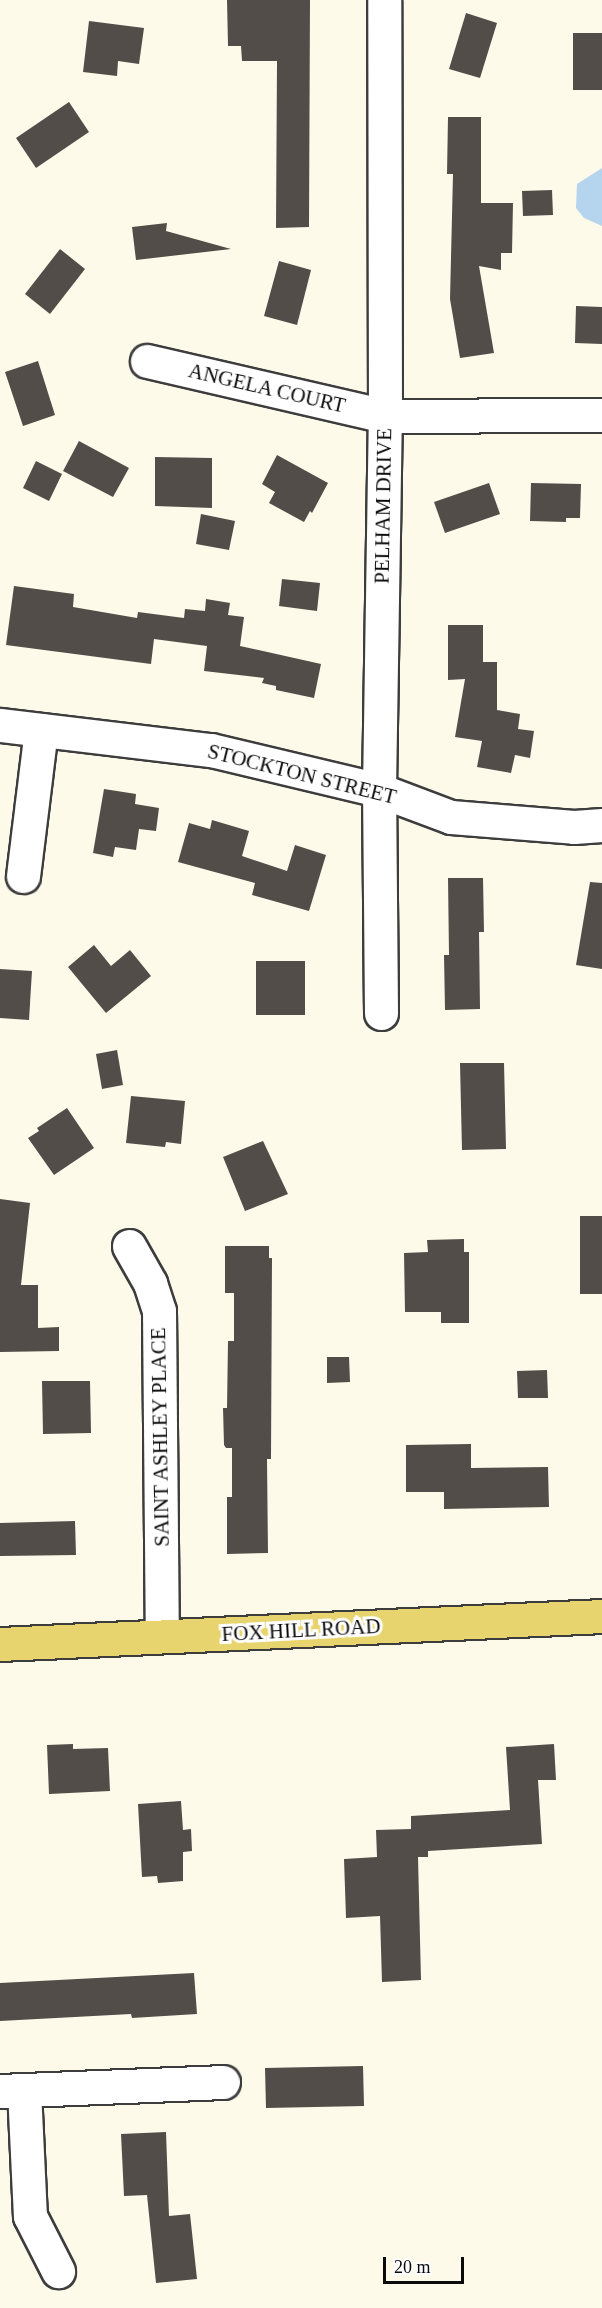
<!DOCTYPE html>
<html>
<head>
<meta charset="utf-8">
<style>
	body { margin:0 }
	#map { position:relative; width:602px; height:2308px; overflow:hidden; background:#fdfaea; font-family:"Times New Roman",serif }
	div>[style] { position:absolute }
	.water>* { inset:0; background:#b5d4ee }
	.building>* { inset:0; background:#524d48 }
	.roads { filter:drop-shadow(2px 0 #3d3d3d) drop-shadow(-2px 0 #3d3d3d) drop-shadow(0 2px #3d3d3d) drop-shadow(0 -2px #3d3d3d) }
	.minor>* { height:33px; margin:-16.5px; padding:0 16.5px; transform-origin:16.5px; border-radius:16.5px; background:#fff }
	.major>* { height:33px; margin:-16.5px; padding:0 16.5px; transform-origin:16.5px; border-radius:16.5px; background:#e8d46f }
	span { translate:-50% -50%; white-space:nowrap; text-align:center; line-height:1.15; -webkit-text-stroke:6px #fff; paint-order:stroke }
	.street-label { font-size:21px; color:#0a0a0a }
	.scale { position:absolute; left:383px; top:2257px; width:81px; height:27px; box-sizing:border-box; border:3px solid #0a0a0a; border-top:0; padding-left:8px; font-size:18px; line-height:21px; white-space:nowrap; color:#0a0a0a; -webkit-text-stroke:4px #fff; paint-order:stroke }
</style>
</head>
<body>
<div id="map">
	<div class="water">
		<i style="clip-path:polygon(602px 168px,602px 226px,584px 218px,576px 208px,577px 184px)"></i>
	</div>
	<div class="building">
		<i style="clip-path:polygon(227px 0,310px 0,309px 227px,276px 228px,277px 61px,242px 61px,241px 46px,228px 46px)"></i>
		<i style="clip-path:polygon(466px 13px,497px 23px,480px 78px,449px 69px)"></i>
		<i style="clip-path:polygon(89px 21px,144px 28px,139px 64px,118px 61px,117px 76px,83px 72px)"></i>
		<i style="clip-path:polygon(573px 33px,602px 33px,602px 90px,573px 90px)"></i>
		<i style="clip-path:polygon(69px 102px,89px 132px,36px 168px,16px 138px)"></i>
		<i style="clip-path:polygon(448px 117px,481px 117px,481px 203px,513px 203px,512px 253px,501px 253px,501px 270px,479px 266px,494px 353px,460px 358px,450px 299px,453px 174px,447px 174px)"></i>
		<i style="clip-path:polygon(552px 190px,553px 215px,523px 216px,522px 191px)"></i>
		<i style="clip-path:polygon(167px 223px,166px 231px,231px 249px,136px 260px,132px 227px)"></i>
		<i style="clip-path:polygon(60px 249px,85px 269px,50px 314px,25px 294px)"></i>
		<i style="clip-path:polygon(279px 261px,311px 270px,297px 325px,264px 316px)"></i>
		<i style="clip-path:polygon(576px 306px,602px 307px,602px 344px,575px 343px)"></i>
		<i style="clip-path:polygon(38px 361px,55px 415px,23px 426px,5px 372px)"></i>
		<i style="clip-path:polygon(79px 441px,129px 468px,113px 497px,63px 471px)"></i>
		<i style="clip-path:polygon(277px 455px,328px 483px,312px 513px,310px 511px,304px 522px,269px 503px,275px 492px,262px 484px)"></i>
		<i style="clip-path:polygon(155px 457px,212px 458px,212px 508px,155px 506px)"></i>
		<i style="clip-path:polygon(36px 461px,62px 474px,49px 501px,23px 488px)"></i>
		<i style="clip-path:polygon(489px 483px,500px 514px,445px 533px,434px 502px)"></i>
		<i style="clip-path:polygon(531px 483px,581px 484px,580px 518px,566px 518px,566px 522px,530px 521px)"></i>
		<i style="clip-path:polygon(201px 514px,235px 521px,229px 550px,196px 544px)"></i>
		<i style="clip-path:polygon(282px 579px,320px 583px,317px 611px,279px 606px)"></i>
		<i style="clip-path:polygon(14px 586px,74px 594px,73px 607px,137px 618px,138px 612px,184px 618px,185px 609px,205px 611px,206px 599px,230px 603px,228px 615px,244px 617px,240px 646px,321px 664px,314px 698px,276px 690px,276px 686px,262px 683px,264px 678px,204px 671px,207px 646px,154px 639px,151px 664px,6px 645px)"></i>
		<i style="clip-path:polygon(448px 625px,483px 625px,483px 662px,497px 662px,497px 710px,520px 714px,518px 729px,534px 731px,530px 758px,515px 755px,511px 773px,477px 767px,482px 741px,455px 737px,465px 679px,448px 680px)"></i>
		<i style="clip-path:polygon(104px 789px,136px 794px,135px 804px,159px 808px,156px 831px,139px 829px,136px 850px,115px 847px,113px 857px,93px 853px)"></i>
		<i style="clip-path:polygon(212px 820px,249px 831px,242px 856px,287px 871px,295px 845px,326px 855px,309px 911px,252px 895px,255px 883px,178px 862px,189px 823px,210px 829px)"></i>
		<i style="clip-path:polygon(448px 878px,483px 878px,484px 932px,479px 932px,480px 1009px,445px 1010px,444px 955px,449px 955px)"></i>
		<i style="clip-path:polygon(590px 882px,602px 883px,602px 969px,576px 965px)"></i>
		<i style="clip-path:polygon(94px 945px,111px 966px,130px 950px,151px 976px,106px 1013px,68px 967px)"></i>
		<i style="clip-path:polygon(256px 961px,305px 961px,305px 1015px,256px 1015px)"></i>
		<i style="clip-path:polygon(0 969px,32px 971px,29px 1020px,0 1018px)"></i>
		<i style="clip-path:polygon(117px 1050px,123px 1085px,102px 1089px,96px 1054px)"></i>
		<i style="clip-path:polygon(460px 1063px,504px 1063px,506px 1149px,462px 1150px)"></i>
		<i style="clip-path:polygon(131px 1096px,185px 1101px,181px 1144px,166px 1142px,165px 1147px,126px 1143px)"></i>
		<i style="clip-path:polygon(67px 1108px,94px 1148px,54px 1175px,28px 1138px,39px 1131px,37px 1128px)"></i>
		<i style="clip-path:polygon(263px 1141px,288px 1194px,245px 1211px,223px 1157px)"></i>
		<i style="clip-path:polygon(0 1199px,30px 1203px,21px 1285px,38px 1285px,38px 1328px,59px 1327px,59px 1351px,0 1352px)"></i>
		<i style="clip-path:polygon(580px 1216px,602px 1216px,602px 1294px,580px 1294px)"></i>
		<i style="clip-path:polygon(464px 1239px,464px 1252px,469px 1252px,469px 1323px,441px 1323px,441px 1312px,405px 1312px,404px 1253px,428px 1252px,427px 1240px)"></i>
		<i style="clip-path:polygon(225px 1246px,269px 1246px,269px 1258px,272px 1258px,271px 1459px,267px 1459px,268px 1553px,227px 1554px,227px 1497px,232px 1497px,232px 1448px,226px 1448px,224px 1445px,223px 1408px,227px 1408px,228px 1341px,234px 1341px,234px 1293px,225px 1293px)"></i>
		<i style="clip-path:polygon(327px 1357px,349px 1357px,350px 1382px,327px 1383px)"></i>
		<i style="clip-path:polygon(547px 1370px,548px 1398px,518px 1398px,517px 1371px)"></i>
		<i style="clip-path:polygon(42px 1381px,90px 1381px,91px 1433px,43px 1434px)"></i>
		<i style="clip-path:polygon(471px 1444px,471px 1468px,548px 1467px,549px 1507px,444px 1509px,444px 1492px,406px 1492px,406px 1445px)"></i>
		<i style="clip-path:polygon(75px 1521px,76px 1555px,0 1556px,0 1523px)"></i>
		<i style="clip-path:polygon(73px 1744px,73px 1749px,108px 1748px,110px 1791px,49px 1794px,47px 1745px)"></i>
		<i style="clip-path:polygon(554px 1744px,556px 1780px,538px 1780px,542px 1844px,428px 1851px,428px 1857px,418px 1857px,421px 1980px,382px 1982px,380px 1916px,346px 1918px,344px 1859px,377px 1857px,376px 1830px,411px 1829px,411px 1816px,510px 1810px,506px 1747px)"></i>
		<i style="clip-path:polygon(181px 1801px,183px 1830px,191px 1829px,192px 1851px,183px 1852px,183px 1881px,158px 1883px,157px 1876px,142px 1877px,138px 1804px)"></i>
		<i style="clip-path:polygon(194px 1973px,197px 2014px,132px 2018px,131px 2014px,0 2021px,0 1983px)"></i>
		<i style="clip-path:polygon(363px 2066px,364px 2106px,266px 2108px,265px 2068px)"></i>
		<i style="clip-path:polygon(166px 2132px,169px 2216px,190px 2214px,197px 2279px,156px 2283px,147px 2195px,124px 2196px,121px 2134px)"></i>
	</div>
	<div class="roads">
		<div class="minor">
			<i style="left:147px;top:361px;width:244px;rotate:13deg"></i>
			<i style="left:385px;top:416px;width:217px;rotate:-0.3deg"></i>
			<i style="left:0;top:725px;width:212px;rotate:6.8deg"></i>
			<i style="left:211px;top:750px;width:173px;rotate:13.4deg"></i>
			<i style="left:379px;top:790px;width:77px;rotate:20.6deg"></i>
			<i style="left:451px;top:817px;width:123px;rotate:4.6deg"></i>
			<i style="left:574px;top:827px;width:28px;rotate:-4deg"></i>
			<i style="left:23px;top:876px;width:147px;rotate:-83deg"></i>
			<i style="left:381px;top:1013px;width:223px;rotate:-90.5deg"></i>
			<i style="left:379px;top:790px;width:374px;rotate:-89.1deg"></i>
			<i style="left:385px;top:416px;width:416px;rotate:-90.1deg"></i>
			<i style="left:129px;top:1246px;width:43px;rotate:60.4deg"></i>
			<i style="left:150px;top:1283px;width:29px;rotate:72deg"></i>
			<i style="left:159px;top:1311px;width:325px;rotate:89.5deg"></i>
			<i style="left:24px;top:2090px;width:126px;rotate:87.3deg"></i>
			<i style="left:30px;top:2216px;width:62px;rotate:63deg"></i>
			<i style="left:0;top:2091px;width:223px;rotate:-2.3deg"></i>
		</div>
		<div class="major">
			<i style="left:0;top:1644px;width:603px;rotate:-2.66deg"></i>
		</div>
	</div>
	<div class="street-label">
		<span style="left:267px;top:388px;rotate:13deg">ANGELA COURT</span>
		<span style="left:383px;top:506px;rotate:-89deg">PELHAM DRIVE</span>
		<span style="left:302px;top:774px;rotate:14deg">STOCKTON STREET</span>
		<span style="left:160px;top:1437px;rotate:-91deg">SAINT ASHLEY PLACE</span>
		<span style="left:301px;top:1630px;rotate:-3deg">FOX HILL ROAD</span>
	</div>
	<div class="scale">20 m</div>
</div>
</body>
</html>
